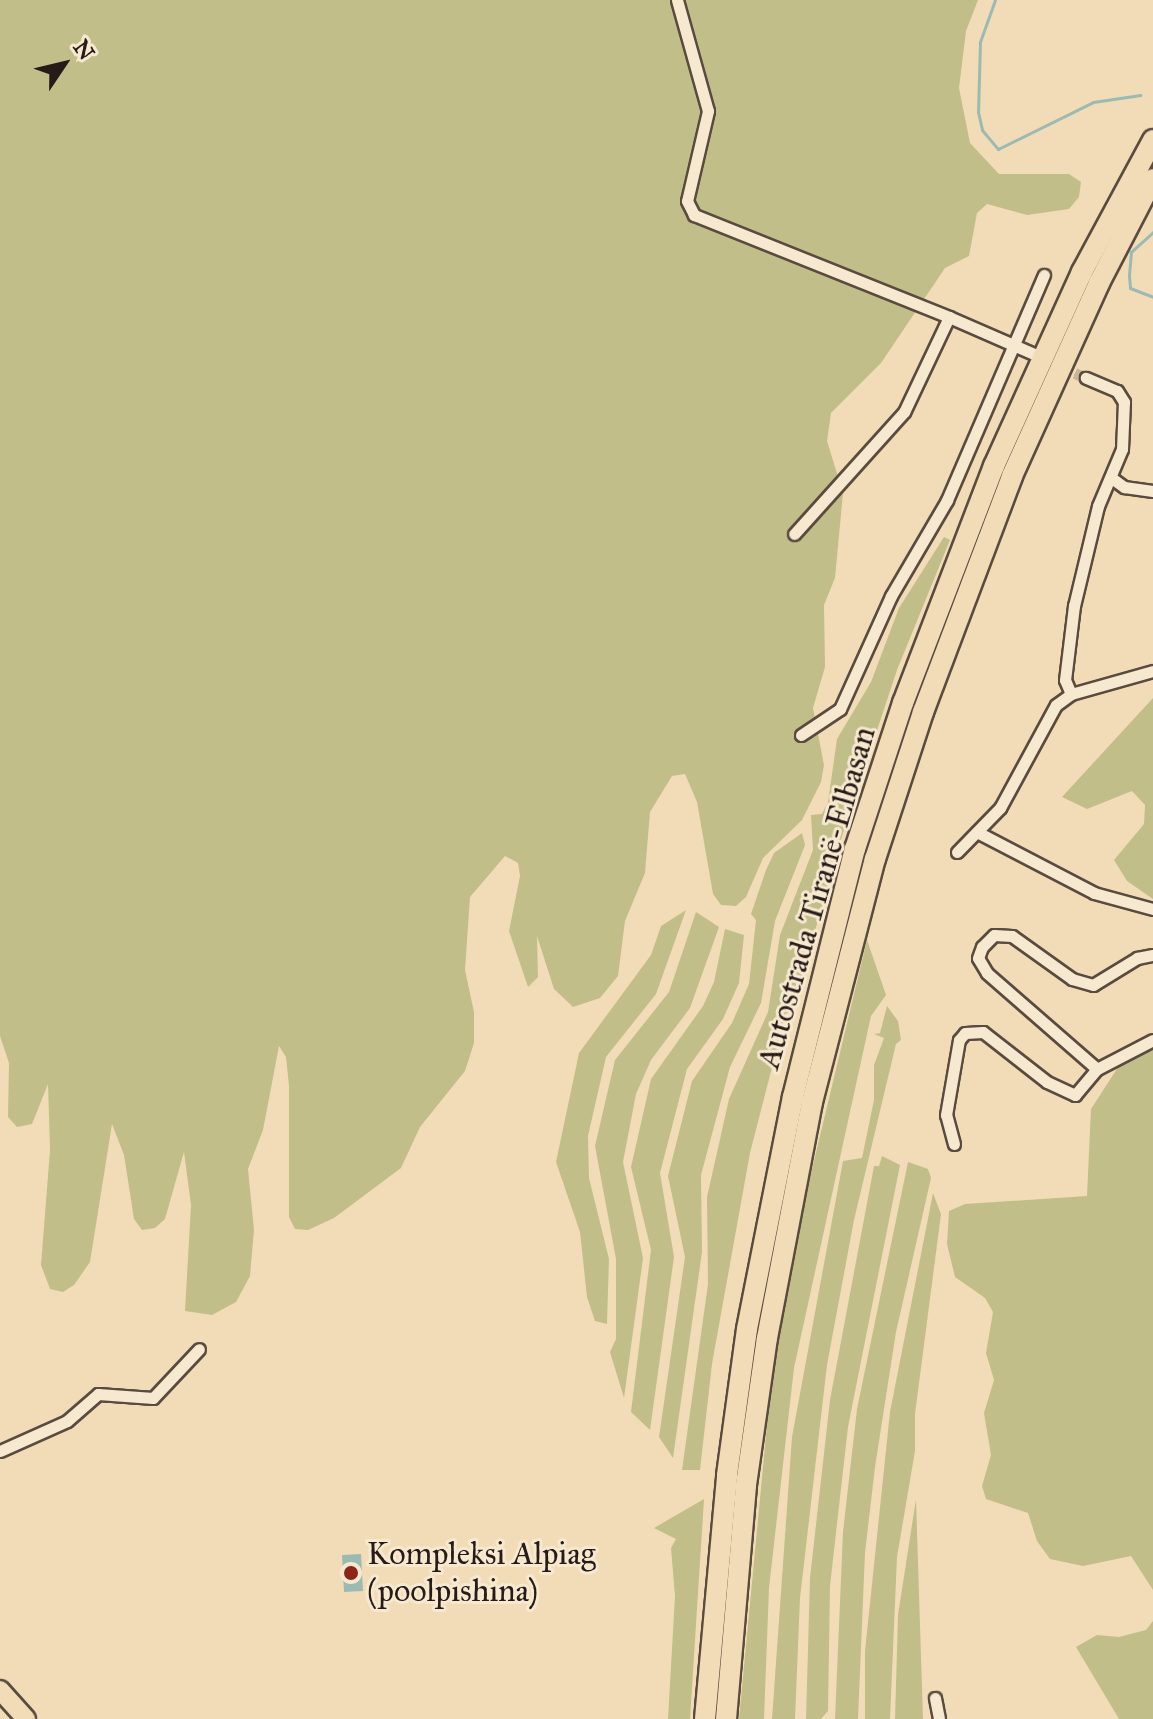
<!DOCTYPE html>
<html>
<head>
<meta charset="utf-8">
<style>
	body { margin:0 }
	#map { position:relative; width:1153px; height:1719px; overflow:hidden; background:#f2dcb7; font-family:"IM FELL Great Primer",serif }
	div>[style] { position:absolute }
	.green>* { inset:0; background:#c2be89 }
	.water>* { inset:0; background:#9bbbb2 }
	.stream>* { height:3px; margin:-1.5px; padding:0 1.5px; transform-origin:1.5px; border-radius:1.5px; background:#9bbbb2 }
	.street-tunnel>* { height:11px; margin-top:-5.5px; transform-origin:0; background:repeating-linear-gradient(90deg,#c9b597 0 11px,transparent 0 16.5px) }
	.roads { filter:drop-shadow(2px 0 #5a4b3f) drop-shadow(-2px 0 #5a4b3f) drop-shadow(0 2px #5a4b3f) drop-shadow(0 -2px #5a4b3f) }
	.street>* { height:11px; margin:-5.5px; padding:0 5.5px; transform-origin:5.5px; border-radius:5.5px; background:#f7e8d0 }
	.primary>* { height:18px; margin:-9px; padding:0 9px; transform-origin:9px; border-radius:9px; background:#f2dcb7 }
	.highway>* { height:20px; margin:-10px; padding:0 10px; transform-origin:10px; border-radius:10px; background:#f2dcb7 }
	.dots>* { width:22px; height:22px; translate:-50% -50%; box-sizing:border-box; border:4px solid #f7e8d0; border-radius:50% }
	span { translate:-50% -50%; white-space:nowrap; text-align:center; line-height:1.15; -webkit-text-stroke:6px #f7e8d0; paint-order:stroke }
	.street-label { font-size:32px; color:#271b17 }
	.poi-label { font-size:32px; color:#271b17 }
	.left { translate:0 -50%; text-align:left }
	.north { position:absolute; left:24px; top:24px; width:80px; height:80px; -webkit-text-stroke:6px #f7e8d0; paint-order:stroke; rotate:55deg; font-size:22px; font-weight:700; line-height:32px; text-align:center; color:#271b17 }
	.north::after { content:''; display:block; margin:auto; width:28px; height:36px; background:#271b17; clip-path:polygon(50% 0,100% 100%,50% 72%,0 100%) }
</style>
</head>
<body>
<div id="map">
	<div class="green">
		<i style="clip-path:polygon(0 0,978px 0,966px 31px,959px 88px,970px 143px,999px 174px,1069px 174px,1081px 182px,1079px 197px,1069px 209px,1027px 215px,987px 204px,977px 213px,969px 256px,945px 268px,881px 363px,831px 413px,827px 441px,843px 493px,835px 578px,824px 605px,825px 667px,813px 708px,824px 765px,821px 782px,802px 820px,763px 858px,746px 897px,736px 906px,721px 905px,713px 894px,697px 802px,685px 774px,672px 776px,650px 812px,645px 873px,625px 921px,618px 976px,600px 998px,573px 1007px,554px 989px,537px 936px,538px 977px,528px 987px,509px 931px,520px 876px,518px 863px,505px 856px,470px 897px,465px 970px,474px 1012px,474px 1043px,465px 1071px,420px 1127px,401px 1168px,334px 1218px,308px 1230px,295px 1229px,289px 1217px,289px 1086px,286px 1057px,279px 1046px,263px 1130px,248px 1169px,254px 1230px,250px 1276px,236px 1302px,212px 1315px,185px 1311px,191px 1205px,184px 1152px,165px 1219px,155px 1228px,142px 1230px,134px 1219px,124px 1155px,112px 1124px,90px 1262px,74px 1285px,63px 1292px,50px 1289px,41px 1265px,50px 1150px,48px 1084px,32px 1124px,17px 1127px,8px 1117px,9px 1063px,0 1036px)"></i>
		<i style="clip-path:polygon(944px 537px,950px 540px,897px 670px,842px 836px,792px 1012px,786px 1013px,750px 1153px,712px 1364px,700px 1470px,682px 1470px,708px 1284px,707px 1197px,729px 1099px,768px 1012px,780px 935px,813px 850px,811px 815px,822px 814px,828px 802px,837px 739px,871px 682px,899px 608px)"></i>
		<i style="clip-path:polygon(1153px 698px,1153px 899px,1127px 881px,1114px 860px,1144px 824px,1145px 805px,1132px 791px,1087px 809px,1062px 797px)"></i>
		<i style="clip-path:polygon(802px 833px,805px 845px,775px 921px,761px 1003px,730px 1067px,701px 1175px,702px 1252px,673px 1458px,659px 1437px,685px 1257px,668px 1176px,692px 1081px,732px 1023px,749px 984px,756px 920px,751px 914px,766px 870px,774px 853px)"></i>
		<i style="clip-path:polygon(686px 910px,656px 994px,606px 1057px,588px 1136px,589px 1178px,609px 1259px,607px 1324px,595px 1321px,587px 1297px,580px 1232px,556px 1162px,579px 1053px,651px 955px,661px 926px)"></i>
		<i style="clip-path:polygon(696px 912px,719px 927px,690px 1008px,651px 1060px,636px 1094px,623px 1162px,643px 1258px,624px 1398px,610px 1352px,616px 1339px,616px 1259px,595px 1146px,615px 1060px,669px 992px)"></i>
		<i style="clip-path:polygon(725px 929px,744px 935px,739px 983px,723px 1019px,687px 1069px,660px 1173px,674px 1257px,650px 1430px,631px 1412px,651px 1250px,631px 1167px,651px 1079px,703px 1006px,714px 982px)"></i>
		<i style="clip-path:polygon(867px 940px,886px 995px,871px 1016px,794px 1368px,769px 1588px,764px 1719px,739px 1719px,771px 1383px,795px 1240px)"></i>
		<i style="clip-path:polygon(887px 1006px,898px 1021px,901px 1040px,896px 1044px,854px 1220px,827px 1365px,800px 1598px,795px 1719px,772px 1719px,792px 1437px,843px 1161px,862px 1158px,874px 1100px,874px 1065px,884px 1038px,874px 1034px,880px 1033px)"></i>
		<i style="clip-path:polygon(1153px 1034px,1153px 1590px,1131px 1556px,1083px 1566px,1050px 1559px,1037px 1541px,1028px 1513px,986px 1499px,982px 1486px,991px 1455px,984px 1413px,994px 1380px,986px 1353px,993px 1312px,985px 1298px,955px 1277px,947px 1244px,949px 1211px,965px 1204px,1087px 1196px,1091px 1109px,1122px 1061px)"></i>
		<i style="clip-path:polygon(882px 1156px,900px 1165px,848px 1427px,830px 1586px,828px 1711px,821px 1719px,806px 1719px,810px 1578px,830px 1400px,874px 1166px,879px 1166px)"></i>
		<i style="clip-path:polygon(908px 1162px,928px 1169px,931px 1178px,896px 1332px,875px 1467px,865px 1553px,858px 1719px,835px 1719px,843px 1532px,857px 1409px)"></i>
		<i style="clip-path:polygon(933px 1193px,941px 1214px,915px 1414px,915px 1451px,897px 1557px,890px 1719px,865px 1719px,865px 1651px,890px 1412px)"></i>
		<i style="clip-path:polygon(704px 1499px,690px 1719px,668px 1719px,675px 1596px,671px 1548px,676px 1539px,654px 1528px)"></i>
		<i style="clip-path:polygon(916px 1499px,923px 1719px,895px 1719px,898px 1615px)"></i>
		<i style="clip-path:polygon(1153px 1621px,1153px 1719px,1119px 1719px,1076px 1647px,1097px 1635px,1119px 1637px,1146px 1630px)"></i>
	</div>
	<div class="water">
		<i style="clip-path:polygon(361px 1554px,363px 1591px,344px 1592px,342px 1555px)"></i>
	</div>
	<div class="stream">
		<i style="left:995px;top:0;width:45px;rotate:109.7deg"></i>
		<i style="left:980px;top:42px;width:70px;rotate:91.6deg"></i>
		<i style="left:978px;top:112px;width:18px;rotate:77deg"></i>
		<i style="left:982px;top:130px;width:25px;rotate:50deg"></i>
		<i style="left:998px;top:149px;width:106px;rotate:-26.3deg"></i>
		<i style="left:1093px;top:102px;width:48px;rotate:-8.5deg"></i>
		<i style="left:1153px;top:232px;width:30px;rotate:138deg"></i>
		<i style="left:1131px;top:252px;width:24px;rotate:95deg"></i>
		<i style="left:1129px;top:276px;width:12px;rotate:85deg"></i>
		<i style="left:1130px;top:288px;width:25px;rotate:21deg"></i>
	</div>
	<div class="street-tunnel">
		<i style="left:1060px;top:366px;width:29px;rotate:25deg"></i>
	</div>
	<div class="roads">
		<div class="street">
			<i style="left:677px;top:0;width:115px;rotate:74.4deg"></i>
			<i style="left:708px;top:111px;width:92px;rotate:103.1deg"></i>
			<i style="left:687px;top:201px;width:16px;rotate:63deg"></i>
			<i style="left:694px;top:215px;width:275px;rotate:21.8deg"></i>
			<i style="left:949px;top:317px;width:105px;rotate:115.3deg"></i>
			<i style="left:904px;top:412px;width:164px;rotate:132deg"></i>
			<i style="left:949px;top:317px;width:93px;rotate:23.5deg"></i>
			<i style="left:1113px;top:479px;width:14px;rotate:36deg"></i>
			<i style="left:1124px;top:487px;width:29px;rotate:8deg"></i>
			<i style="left:1071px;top:694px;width:15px;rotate:-113deg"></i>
			<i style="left:1065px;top:680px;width:75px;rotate:-83.1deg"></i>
			<i style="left:1074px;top:606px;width:103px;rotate:-76.5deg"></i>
			<i style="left:1098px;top:506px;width:62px;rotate:-67.2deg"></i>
			<i style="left:1122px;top:449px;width:47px;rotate:-87.6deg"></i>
			<i style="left:1124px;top:402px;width:13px;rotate:-122deg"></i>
			<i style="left:1117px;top:391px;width:34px;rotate:-157deg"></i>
			<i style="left:801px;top:735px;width:47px;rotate:-33.7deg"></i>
			<i style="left:840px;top:709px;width:124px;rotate:-65.7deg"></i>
			<i style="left:891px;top:596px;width:111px;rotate:-59.7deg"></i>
			<i style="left:947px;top:500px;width:245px;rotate:-66.7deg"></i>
			<i style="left:977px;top:832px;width:132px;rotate:27.5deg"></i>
			<i style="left:1094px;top:893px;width:61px;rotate:15.2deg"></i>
			<i style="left:957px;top:852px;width:62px;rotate:-45.7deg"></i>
			<i style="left:1000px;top:808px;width:117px;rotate:-61.5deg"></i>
			<i style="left:1056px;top:705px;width:19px;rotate:-36deg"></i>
			<i style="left:1071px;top:694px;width:85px;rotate:-15.7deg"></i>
			<i style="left:1097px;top:1069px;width:146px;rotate:-138.9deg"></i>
			<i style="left:987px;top:973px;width:17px;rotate:-121deg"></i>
			<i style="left:978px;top:958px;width:12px;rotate:-70deg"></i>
			<i style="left:982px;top:947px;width:17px;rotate:-45deg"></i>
			<i style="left:994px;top:935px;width:18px;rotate:3deg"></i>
			<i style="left:1012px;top:936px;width:74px;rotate:35.6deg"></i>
			<i style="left:1072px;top:979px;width:22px;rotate:16deg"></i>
			<i style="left:1093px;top:985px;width:52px;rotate:-31.5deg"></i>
			<i style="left:1137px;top:958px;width:16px;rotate:-11deg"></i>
			<i style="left:954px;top:1144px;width:30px;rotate:-105deg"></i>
			<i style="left:946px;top:1115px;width:76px;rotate:-80.2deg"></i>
			<i style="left:959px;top:1040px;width:9px;rotate:-49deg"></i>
			<i style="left:965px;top:1033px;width:18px;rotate:-3deg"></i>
			<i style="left:983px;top:1032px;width:81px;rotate:38deg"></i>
			<i style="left:1047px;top:1082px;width:31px;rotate:25deg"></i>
			<i style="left:1075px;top:1095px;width:34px;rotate:-50deg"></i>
			<i style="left:1097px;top:1069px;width:63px;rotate:-27.4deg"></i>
			<i style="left:0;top:1451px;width:73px;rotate:-24.1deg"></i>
			<i style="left:67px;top:1421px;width:41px;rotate:-41.1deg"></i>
			<i style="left:98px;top:1394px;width:55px;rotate:4.2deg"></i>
			<i style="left:153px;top:1398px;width:67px;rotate:-46.8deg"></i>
			<i style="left:935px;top:1698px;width:21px;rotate:79deg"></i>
		</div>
		<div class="primary">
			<i style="left:0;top:1690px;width:39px;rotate:48deg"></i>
		</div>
		<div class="highway">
			<i style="left:705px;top:1719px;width:245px;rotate:-84.8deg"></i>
			<i style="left:727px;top:1475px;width:147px;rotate:-82.2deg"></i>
			<i style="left:747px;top:1329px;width:237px;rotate:-78.8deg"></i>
			<i style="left:793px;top:1097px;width:256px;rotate:-76deg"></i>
			<i style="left:855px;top:849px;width:154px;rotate:-71.8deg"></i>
			<i style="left:903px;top:703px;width:254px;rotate:-69deg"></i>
			<i style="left:994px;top:466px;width:213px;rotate:-65.6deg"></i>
			<i style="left:1082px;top:272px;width:150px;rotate:-61.7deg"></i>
			<i style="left:726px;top:1719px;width:235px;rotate:-85.1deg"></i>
			<i style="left:746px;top:1485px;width:148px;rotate:-81.9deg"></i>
			<i style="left:767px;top:1338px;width:240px;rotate:-79.2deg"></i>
			<i style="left:812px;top:1102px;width:251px;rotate:-75.5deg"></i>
			<i style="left:875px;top:859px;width:155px;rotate:-71.9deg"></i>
			<i style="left:923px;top:712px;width:252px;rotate:-69.3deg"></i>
			<i style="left:1012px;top:476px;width:212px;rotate:-65.7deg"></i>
			<i style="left:1099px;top:283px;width:117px;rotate:-62.6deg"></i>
		</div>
	</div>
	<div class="dots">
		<i style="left:351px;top:1573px;background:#8f2418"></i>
	</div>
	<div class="street-label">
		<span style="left:817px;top:898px;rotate:-74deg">Autostrada Tiranë-Elbasan</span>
	</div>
	<div class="poi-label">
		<span class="left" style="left:367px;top:1573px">Kompleksi Alpiag<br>(poolpishina)</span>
	</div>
	<div class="north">N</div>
</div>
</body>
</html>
